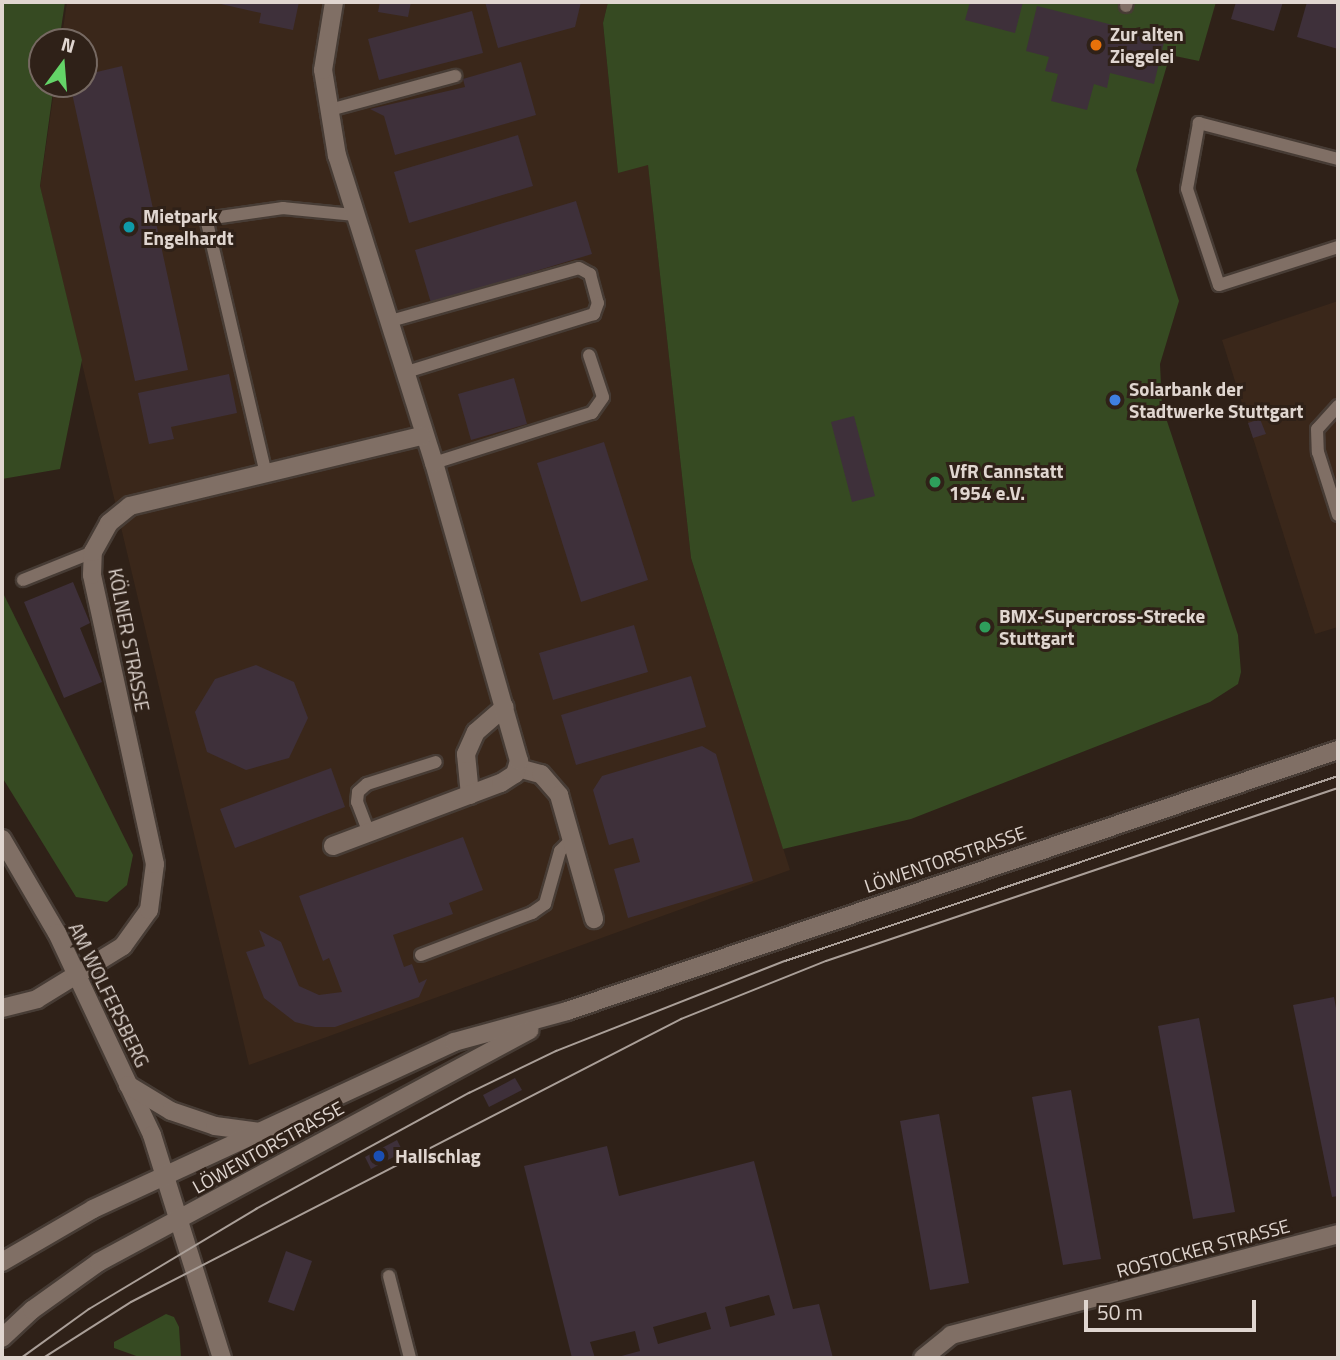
<!DOCTYPE html>
<html>
<head>
<meta charset="utf-8">
<style>
	body { margin:0 }
	#map { position:relative; width:1340px; height:1360px; overflow:hidden; background:#2f2118; font-family:"Titillium Web",sans-serif }
	div>[style] { position:absolute }
	.built>* { inset:0; background:#3a271a }
	.green>* { inset:0; background:#364a22 }
	.building>* { inset:0; background:#3e303a }
	.roads { filter:drop-shadow(2px 0 #473c35) drop-shadow(-2px 0 #473c35) drop-shadow(0 2px #473c35) drop-shadow(0 -2px #473c35) }
	.service>* { height:12px; margin:-6px; padding:0 6px; transform-origin:6px; border-radius:6px; background:#806f65 }
	.minor>* { height:18px; margin:-9px; padding:0 9px; transform-origin:9px; border-radius:9px; background:#806f65 }
	.secondary>* { height:18px; margin:-9px; padding:0 9px; transform-origin:9px; border-radius:9px; background:#806f65 }
	.tram>* { height:2px; margin:-1px; padding:0 1px; transform-origin:1px; border-radius:1px; background:#aa9f98 }
	.dots>* { width:19px; height:19px; translate:-50% -50%; box-sizing:border-box; border:4px solid #2f2118; border-radius:50% }
	span { translate:-50% -50%; white-space:nowrap; text-align:center; line-height:1.15; -webkit-text-stroke:6px #2f2118; paint-order:stroke }
	.poi-label { font-size:19px; color:#e0d6d0; font-weight:700 }
	.left { translate:0 -50%; text-align:left }
	.street-label { font-size:19px; color:#e0d6d0 }
	.frame { position:absolute; inset:0; border:4px solid #e0d6d0; pointer-events:none }
	.north { position:absolute; left:28px; top:28px; width:70px; height:70px; box-sizing:border-box; background:#2f2118; border:2px solid #766962; border-radius:50%; rotate:16deg; font-size:19px; font-weight:700; line-height:28px; text-align:center; color:#e0d6d0 }
	.north::after { content:''; display:block; margin:auto; width:24px; height:32px; background:#64d468; clip-path:polygon(50% 0,100% 100%,50% 72%,0 100%) }
	.scale { position:absolute; left:1084px; top:1300px; width:172px; height:32px; box-sizing:border-box; border:4px solid #e0d6d0; border-top:0; padding-left:9px; font-size:21px; line-height:24px; white-space:nowrap; color:#e0d6d0; -webkit-text-stroke:5px #2f2118; paint-order:stroke }
</style>
</head>
<body>
<div id="map">
	<div class="built">
		<i style="clip-path:polygon(67px 2px,608px 2px,603px 23px,618px 172px,648px 164px,691px 558px,790px 870px,249px 1065px,40px 187px,55px 84px,84px 84px,84px 42px,61px 42px)"></i>
		<i style="clip-path:polygon(1338px 301px,1338px 627px,1315px 634px,1222px 340px)"></i>
	</div>
	<div class="green">
		<i style="clip-path:polygon(2px 2px,65px 2px,59px 42px,42px 42px,42px 84px,54px 84px,40px 186px,82px 360px,60px 469px,2px 479px)"></i>
		<i style="clip-path:polygon(608px 2px,1216px 2px,1199px 61px,1170px 55px,1136px 170px,1179px 301px,1160px 364px,1162px 406px,1238px 635px,1241px 672px,1238px 684px,1210px 702px,911px 819px,783px 849px,691px 558px,648px 165px,618px 173px,603px 23px)"></i>
		<i style="clip-path:polygon(2px 591px,133px 855px,127px 885px,107px 902px,76px 897px,2px 777px)"></i>
		<i style="clip-path:polygon(166px 1314px,174px 1317px,179px 1327px,181px 1358px,142px 1358px,114px 1348px,114px 1342px)"></i>
	</div>
	<div class="building">
		<i style="clip-path:polygon(212px 2px,299px 2px,293px 30px,259px 23px,261px 13px)"></i>
		<i style="clip-path:polygon(380px 2px,411px 2px,408px 17px,378px 12px)"></i>
		<i style="clip-path:polygon(485px 2px,581px 2px,575px 27px,498px 48px)"></i>
		<i style="clip-path:polygon(970px 2px,1023px 2px,1015px 33px,965px 20px)"></i>
		<i style="clip-path:polygon(1236px 2px,1283px 2px,1274px 31px,1231px 19px)"></i>
		<i style="clip-path:polygon(1307px 2px,1338px 2px,1338px 49px,1297px 37px)"></i>
		<i style="clip-path:polygon(1037px 6px,1165px 38px,1154px 84px,1110px 73px,1107px 88px,1094px 84px,1087px 110px,1051px 101px,1058px 74px,1045px 71px,1049px 57px,1026px 51px)"></i>
		<i style="clip-path:polygon(472px 11px,483px 53px,379px 80px,368px 39px)"></i>
		<i style="clip-path:polygon(521px 62px,536px 115px,395px 155px,384px 116px,370px 109px,465px 87px,463px 79px)"></i>
		<i style="clip-path:polygon(122px 66px,188px 370px,135px 381px,70px 84px,84px 84px,84px 75px)"></i>
		<i style="clip-path:polygon(518px 135px,533px 186px,409px 223px,394px 172px)"></i>
		<i style="clip-path:polygon(576px 201px,592px 254px,431px 303px,415px 250px)"></i>
		<i style="clip-path:polygon(229px 374px,237px 413px,171px 427px,174px 439px,149px 444px,138px 393px)"></i>
		<i style="clip-path:polygon(514px 378px,527px 424px,471px 440px,458px 394px)"></i>
		<i style="clip-path:polygon(854px 416px,875px 496px,852px 502px,831px 422px)"></i>
		<i style="clip-path:polygon(1260px 419px,1266px 434px,1253px 438px,1248px 423px)"></i>
		<i style="clip-path:polygon(604px 442px,648px 580px,581px 602px,537px 463px)"></i>
		<i style="clip-path:polygon(73px 582px,90px 623px,80px 628px,102px 682px,64px 698px,24px 602px)"></i>
		<i style="clip-path:polygon(634px 625px,648px 672px,553px 700px,539px 653px)"></i>
		<i style="clip-path:polygon(256px 665px,294px 682px,308px 718px,289px 758px,246px 770px,207px 752px,195px 712px,215px 679px)"></i>
		<i style="clip-path:polygon(691px 676px,706px 727px,576px 765px,561px 715px)"></i>
		<i style="clip-path:polygon(702px 746px,716px 754px,753px 881px,628px 918px,614px 869px,640px 862px,633px 838px,609px 845px,593px 790px,602px 776px)"></i>
		<i style="clip-path:polygon(331px 768px,345px 807px,235px 848px,220px 809px)"></i>
		<i style="clip-path:polygon(463px 837px,483px 890px,449px 903px,453px 914px,393px 935px,404px 967px,412px 964px,419px 983px,427px 979px,419px 997px,335px 1027px,315px 1027px,295px 1022px,264px 998px,246px 952px,265px 946px,259px 930px,281px 942px,299px 986px,319px 995px,342px 992px,329px 958px,323px 961px,299px 896px)"></i>
		<i style="clip-path:polygon(1334px 997px,1338px 1019px,1338px 1196px,1332px 1197px,1293px 1005px)"></i>
		<i style="clip-path:polygon(1199px 1018px,1235px 1212px,1193px 1219px,1158px 1026px)"></i>
		<i style="clip-path:polygon(515px 1078px,522px 1090px,489px 1107px,483px 1095px)"></i>
		<i style="clip-path:polygon(1071px 1090px,1101px 1259px,1063px 1265px,1032px 1097px)"></i>
		<i style="clip-path:polygon(939px 1114px,969px 1283px,930px 1290px,900px 1121px)"></i>
		<i style="clip-path:polygon(397px 1140px,403px 1152px,371px 1169px,365px 1157px)"></i>
		<i style="clip-path:polygon(evenodd,607px 1146px,619px 1196px,754px 1161px,793px 1309px,819px 1304px,833px 1358px,614px 1358px,640px 1351px,635px 1331px,590px 1342px,595px 1358px,572px 1358px,524px 1166px,607px 1146px,769px 1295px,775px 1315px,730px 1327px,725px 1307px,769px 1295px,607px 1146px,706px 1312px,711px 1329px,658px 1344px,653px 1327px,706px 1312px)"></i>
		<i style="clip-path:polygon(286px 1251px,312px 1261px,294px 1311px,268px 1302px)"></i>
	</div>
	<div class="roads">
		<div class="service">
			<i style="left:1126px;top:6px;width:4px;rotate:-76deg"></i>
			<i style="left:330px;top:110px;width:130px;rotate:-15.2deg"></i>
			<i style="left:1338px;top:159px;width:144px;rotate:-165.5deg"></i>
			<i style="left:1199px;top:123px;width:67px;rotate:100.3deg"></i>
			<i style="left:1187px;top:189px;width:101px;rotate:71.6deg"></i>
			<i style="left:1219px;top:285px;width:125px;rotate:-17.7deg"></i>
			<i style="left:387px;top:322px;width:199px;rotate:-15.7deg"></i>
			<i style="left:579px;top:268px;width:13px;rotate:29deg"></i>
			<i style="left:590px;top:274px;width:30px;rotate:75deg"></i>
			<i style="left:598px;top:303px;width:12px;rotate:110deg"></i>
			<i style="left:594px;top:314px;width:200px;rotate:162.8deg"></i>
			<i style="left:1338px;top:406px;width:31px;rotate:132deg"></i>
			<i style="left:1317px;top:429px;width:23px;rotate:88deg"></i>
			<i style="left:1318px;top:452px;width:66px;rotate:72.4deg"></i>
			<i style="left:434px;top:463px;width:166px;rotate:-17.6deg"></i>
			<i style="left:592px;top:413px;width:19px;rotate:-55deg"></i>
			<i style="left:603px;top:397px;width:44px;rotate:-108.4deg"></i>
			<i style="left:266px;top:474px;width:262px;rotate:-103.2deg"></i>
			<i style="left:206px;top:219px;width:78px;rotate:-8.1deg"></i>
			<i style="left:283px;top:208px;width:72px;rotate:5.6deg"></i>
			<i style="left:23px;top:580px;width:75px;rotate:-21.8deg"></i>
			<i style="left:369px;top:833px;width:33px;rotate:-111deg"></i>
			<i style="left:357px;top:802px;width:10px;rotate:-84deg"></i>
			<i style="left:358px;top:792px;width:12px;rotate:-42deg"></i>
			<i style="left:367px;top:784px;width:72px;rotate:-17.7deg"></i>
			<i style="left:421px;top:955px;width:119px;rotate:-20.7deg"></i>
			<i style="left:532px;top:913px;width:16px;rotate:-35deg"></i>
			<i style="left:545px;top:904px;width:55px;rotate:-74.2deg"></i>
			<i style="left:560px;top:851px;width:17px;rotate:-45deg"></i>
			<i style="left:389px;top:1276px;width:85px;rotate:75.6deg"></i>
		</div>
		<div class="minor">
			<i style="left:518px;top:768px;width:24px;rotate:15deg"></i>
			<i style="left:541px;top:774px;width:28px;rotate:49deg"></i>
			<i style="left:559px;top:795px;width:129px;rotate:74.2deg"></i>
			<i style="left:470px;top:795px;width:41px;rotate:-95.6deg"></i>
			<i style="left:466px;top:754px;width:24px;rotate:-66deg"></i>
			<i style="left:476px;top:732px;width:38px;rotate:-41deg"></i>
			<i style="left:333px;top:846px;width:179px;rotate:-20.6deg"></i>
			<i style="left:501px;top:783px;width:17px;rotate:-33deg"></i>
			<i style="left:515px;top:774px;width:14px;rotate:-73deg"></i>
			<i style="left:519px;top:761px;width:310px;rotate:-105.9deg"></i>
			<i style="left:434px;top:463px;width:322px;rotate:-107.5deg"></i>
			<i style="left:337px;top:156px;width:87px;rotate:-99.2deg"></i>
			<i style="left:323px;top:70px;width:69px;rotate:-80.8deg"></i>
			<i style="left:2px;top:1008px;width:36px;rotate:-14deg"></i>
			<i style="left:37px;top:999px;width:101px;rotate:-31.6deg"></i>
			<i style="left:123px;top:946px;width:44px;rotate:-54.2deg"></i>
			<i style="left:149px;top:910px;width:46px;rotate:-82.6deg"></i>
			<i style="left:155px;top:864px;width:296px;rotate:-102.3deg"></i>
			<i style="left:92px;top:575px;width:23px;rotate:-88deg"></i>
			<i style="left:93px;top:552px;width:33px;rotate:-61deg"></i>
			<i style="left:109px;top:523px;width:27px;rotate:-39deg"></i>
			<i style="left:130px;top:506px;width:300px;rotate:-13.5deg"></i>
			<i style="left:923px;top:1358px;width:36px;rotate:-39deg"></i>
			<i style="left:951px;top:1335px;width:400px;rotate:-14.6deg"></i>
		</div>
		<div class="secondary">
			<i style="left:2px;top:839px;width:109px;rotate:59.7deg"></i>
			<i style="left:57px;top:933px;width:223px;rotate:64.8deg"></i>
			<i style="left:152px;top:1135px;width:234px;rotate:72.6deg"></i>
			<i style="left:128px;top:1085px;width:50px;rotate:31.2deg"></i>
			<i style="left:171px;top:1111px;width:46px;rotate:18.8deg"></i>
			<i style="left:215px;top:1126px;width:45px;rotate:7.6deg"></i>
			<i style="left:2px;top:1262px;width:105px;rotate:-30.2deg"></i>
			<i style="left:93px;top:1209px;width:398px;rotate:-24.8deg"></i>
			<i style="left:454px;top:1042px;width:117px;rotate:-15.3deg"></i>
			<i style="left:567px;top:1011px;width:814px;rotate:-18.7deg"></i>
			<i style="left:2px;top:1338px;width:41px;rotate:-43deg"></i>
			<i style="left:32px;top:1310px;width:82px;rotate:-35.6deg"></i>
			<i style="left:99px;top:1262px;width:489px;rotate:-28.3deg"></i>
		</div>
	</div>
	<div class="tram">
		<i style="left:21px;top:1358px;width:84px;rotate:-35.8deg"></i>
		<i style="left:89px;top:1309px;width:195px;rotate:-30.9deg"></i>
		<i style="left:256px;top:1209px;width:243px;rotate:-28.6deg"></i>
		<i style="left:469px;top:1093px;width:97px;rotate:-25.8deg"></i>
		<i style="left:556px;top:1051px;width:246px;rotate:-21.5deg"></i>
		<i style="left:785px;top:961px;width:583px;rotate:-18.5deg"></i>
		<i style="left:43px;top:1358px;width:104px;rotate:-32.5deg"></i>
		<i style="left:131px;top:1302px;width:619px;rotate:-27.23deg"></i>
		<i style="left:681px;top:1019px;width:156px;rotate:-21.8deg"></i>
		<i style="left:826px;top:961px;width:540px;rotate:-18.67deg"></i>
	</div>
	<div class="dots">
		<i style="left:1096px;top:45px;background:#e8710a"></i>
		<i style="left:129px;top:227px;background:#0f9aa8"></i>
		<i style="left:1115px;top:400px;background:#3f7fe0"></i>
		<i style="left:935px;top:482px;background:#2e9e5b"></i>
		<i style="left:985px;top:627px;background:#2e9e5b"></i>
		<i style="left:379px;top:1156px;background:#1a4fb4"></i>
	</div>
	<div class="poi-label">
		<span class="left" style="left:1110px;top:45px">Zur alten<br>Ziegelei</span>
		<span class="left" style="left:143px;top:227px">Mietpark<br>Engelhardt</span>
		<span class="left" style="left:1129px;top:400px">Solarbank der<br>Stadtwerke Stuttgart</span>
		<span class="left" style="left:949px;top:482px">VfR Cannstatt<br>1954 e.V.</span>
		<span class="left" style="left:999px;top:627px">BMX-Supercross-Strecke<br>Stuttgart</span>
		<span class="left" style="left:395px;top:1156px">Hallschlag</span>
	</div>
	<div class="street-label">
		<span style="left:129px;top:640px;rotate:79deg">KÖLNER STRASSE</span>
		<span style="left:945px;top:859px;rotate:-19deg">LÖWENTORSTRASSE</span>
		<span style="left:109px;top:995px;rotate:64deg">AM WOLFERSBERG</span>
		<span style="left:268px;top:1147px;rotate:-29deg">LÖWENTORSTRASSE</span>
		<span style="left:1203px;top:1248px;rotate:-15deg">ROSTOCKER STRASSE</span>
	</div>
	<div class="frame"></div>
	<div class="north">N</div>
	<div class="scale">50 m</div>
</div>
</body>
</html>
